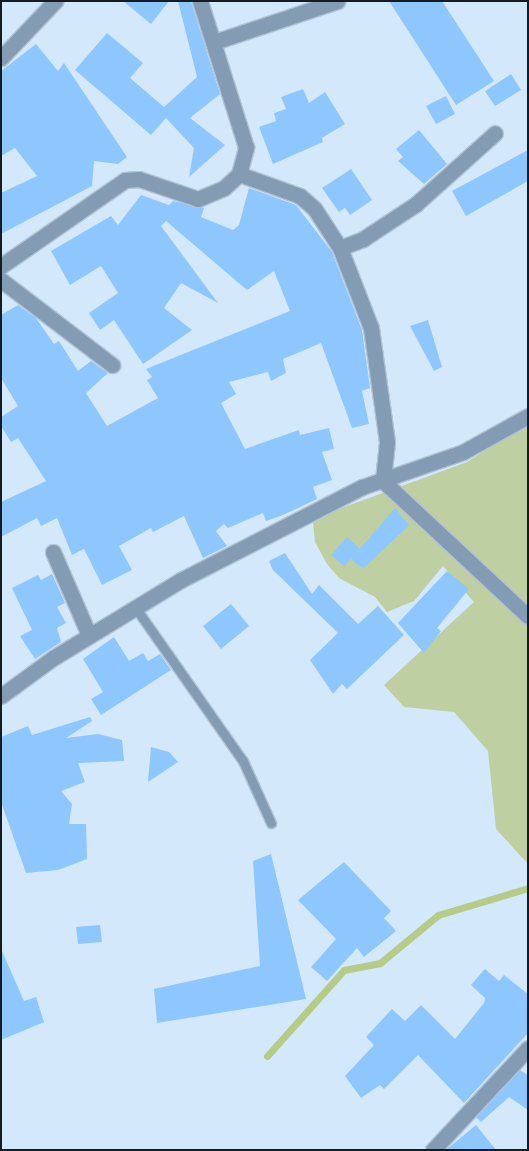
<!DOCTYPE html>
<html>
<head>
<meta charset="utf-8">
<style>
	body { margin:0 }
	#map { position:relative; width:529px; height:1151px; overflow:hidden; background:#d4e8fc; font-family:"Space Grotesk",sans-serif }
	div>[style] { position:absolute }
	.green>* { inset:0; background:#becfa2 }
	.stream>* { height:7px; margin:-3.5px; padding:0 3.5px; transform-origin:3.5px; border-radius:3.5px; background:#b4cc86 }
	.building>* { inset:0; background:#8ec7fd }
	.roads { filter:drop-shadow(1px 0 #b1c3d5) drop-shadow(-1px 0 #b1c3d5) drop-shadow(0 1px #b1c3d5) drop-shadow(0 -1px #b1c3d5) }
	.lane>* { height:9px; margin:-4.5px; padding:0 4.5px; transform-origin:4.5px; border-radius:4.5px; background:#849cb3 }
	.street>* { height:15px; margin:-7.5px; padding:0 7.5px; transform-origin:7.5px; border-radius:7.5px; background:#849cb3 }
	span { translate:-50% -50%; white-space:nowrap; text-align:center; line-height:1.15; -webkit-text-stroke:4px #fff; paint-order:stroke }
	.frame { position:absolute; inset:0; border:2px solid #131c25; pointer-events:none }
</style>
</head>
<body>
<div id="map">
	<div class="green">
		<i style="clip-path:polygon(528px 423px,528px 864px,496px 829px,488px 751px,454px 712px,404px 707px,384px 685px,474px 602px,443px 566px,414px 601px,387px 612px,375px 597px,339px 578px,327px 564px,315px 542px,313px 523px,339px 509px,467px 462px)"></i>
	</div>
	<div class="stream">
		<i style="left:267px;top:1056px;width:115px;rotate:-48.2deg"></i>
		<i style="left:344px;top:970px;width:37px;rotate:-11deg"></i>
		<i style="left:380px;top:963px;width:75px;rotate:-39.6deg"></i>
		<i style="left:438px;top:915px;width:94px;rotate:-16.7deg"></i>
	</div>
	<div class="building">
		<i style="clip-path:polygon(123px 1px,169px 1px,151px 24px)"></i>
		<i style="clip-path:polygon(178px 1px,191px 1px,220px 94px,190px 118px,225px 145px,189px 177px,194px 148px,166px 118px,151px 135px,75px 70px,107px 33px,143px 63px,130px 78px,164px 107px,197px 77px)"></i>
		<i style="clip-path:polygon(389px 1px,442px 1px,494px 81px,456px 105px)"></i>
		<i style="clip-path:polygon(36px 44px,58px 71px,64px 63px,127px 157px,118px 164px,94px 161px,92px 186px,1px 234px,1px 193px,37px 176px,15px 148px,1px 156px,1px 71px)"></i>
		<i style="clip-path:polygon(511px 74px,521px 90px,495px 106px,485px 91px)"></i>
		<i style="clip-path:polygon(303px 89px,309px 103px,325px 92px,345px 124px,322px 138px,323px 142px,273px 164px,259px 127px,276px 121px,274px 113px,286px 109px,281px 97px)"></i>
		<i style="clip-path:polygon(446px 96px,455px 114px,436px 124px,426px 106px)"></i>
		<i style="clip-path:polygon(419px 130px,447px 164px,424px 184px,398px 161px,403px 157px,396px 149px)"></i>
		<i style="clip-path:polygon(528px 150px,528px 181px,466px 216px,452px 191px)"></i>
		<i style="clip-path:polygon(351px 169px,372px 200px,350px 215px,345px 208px,339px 212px,322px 188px)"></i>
		<i style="clip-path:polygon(249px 188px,296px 205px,332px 252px,362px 330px,370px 388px,362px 391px,369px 424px,352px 428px,321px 343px,283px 359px,286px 373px,271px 381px,268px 372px,229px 382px,236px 394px,221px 403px,245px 449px,299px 430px,300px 435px,329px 428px,334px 449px,322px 452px,332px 480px,313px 487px,317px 499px,283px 515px,266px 521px,263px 513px,228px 528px,224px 524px,216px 531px,227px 546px,203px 558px,184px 516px,153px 532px,151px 528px,119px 546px,132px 570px,102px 585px,84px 549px,72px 555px,57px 518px,41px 526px,37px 518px,1px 537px,1px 502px,46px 481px,18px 438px,11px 442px,1px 426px,1px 417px,18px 406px,1px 378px,1px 315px,18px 305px,36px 318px,54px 344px,59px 341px,78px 371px,91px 361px,108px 373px,86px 393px,107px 426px,158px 398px,147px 380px,152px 377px,146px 369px,290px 311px,274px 271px,247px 290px,166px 221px,161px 226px,218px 303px,181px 283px,164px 308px,192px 330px,143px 364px,114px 320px,100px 330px,89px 313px,118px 293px,101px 266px,70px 285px,51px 251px,111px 216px,118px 225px,141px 195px,169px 205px,173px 201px,204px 208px,201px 217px,233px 230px,239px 225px)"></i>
		<i style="clip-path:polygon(428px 320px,442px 367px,434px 371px,410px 326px)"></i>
		<i style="clip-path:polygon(395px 508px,409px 525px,364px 568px,356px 564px,351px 559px)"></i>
		<i style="clip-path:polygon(347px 537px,360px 549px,344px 566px,331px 555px)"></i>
		<i style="clip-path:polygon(285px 553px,312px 594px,319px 585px,358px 624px,378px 606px,404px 635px,347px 689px,342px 684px,333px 694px,310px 660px,338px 633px,273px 570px,269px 561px)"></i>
		<i style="clip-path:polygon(447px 571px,469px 589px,437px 628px,441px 631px,424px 653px,398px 623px)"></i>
		<i style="clip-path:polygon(52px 574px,65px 603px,57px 607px,66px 623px,57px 628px,61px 642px,35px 659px,20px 636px,32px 630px,12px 588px,38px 575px,41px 580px)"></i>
		<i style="clip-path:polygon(231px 604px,249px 626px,221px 649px,203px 626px)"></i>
		<i style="clip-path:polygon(114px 637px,129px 661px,143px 653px,148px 661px,160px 654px,171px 670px,101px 715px,91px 699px,103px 692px,83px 659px)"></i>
		<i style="clip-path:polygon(90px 717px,92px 721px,66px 738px,98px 734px,122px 740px,124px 761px,78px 763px,85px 782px,61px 791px,72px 804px,69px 824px,86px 824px,87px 859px,58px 870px,26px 873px,1px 802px,1px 737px,28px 726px,32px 735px)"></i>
		<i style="clip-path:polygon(151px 747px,169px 752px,178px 762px,148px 782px)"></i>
		<i style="clip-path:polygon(271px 854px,306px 999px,157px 1023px,154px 989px,260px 966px,253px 861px)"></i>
		<i style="clip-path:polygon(344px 862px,391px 911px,384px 918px,396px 931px,364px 957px,357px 948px,327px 981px,311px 967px,336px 939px,298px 900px)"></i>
		<i style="clip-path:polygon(100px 925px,102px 942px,78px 944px,76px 927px)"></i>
		<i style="clip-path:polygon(1px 949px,24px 1001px,36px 997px,44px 1022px,1px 1040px)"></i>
		<i style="clip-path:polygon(485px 969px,499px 981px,504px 975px,528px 994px,528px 1033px,464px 1103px,418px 1055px,384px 1089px,380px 1085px,361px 1098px,345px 1076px,374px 1045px,366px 1037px,392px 1009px,405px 1021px,421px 1005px,455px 1039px,484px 1003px,485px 998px,471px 985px)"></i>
		<i style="clip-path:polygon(520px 1070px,528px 1075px,528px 1110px,509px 1097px,481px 1122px,476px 1117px)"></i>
		<i style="clip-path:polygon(476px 1125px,496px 1150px,446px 1150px)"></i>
	</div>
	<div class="roads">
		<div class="lane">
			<i style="left:135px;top:607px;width:188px;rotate:55deg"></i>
			<i style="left:243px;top:761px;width:68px;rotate:65.7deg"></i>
		</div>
		<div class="street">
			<i style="left:214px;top:42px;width:130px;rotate:-18.4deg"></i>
			<i style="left:1px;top:58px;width:79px;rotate:-46.5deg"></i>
			<i style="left:239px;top:174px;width:65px;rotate:19.8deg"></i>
			<i style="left:300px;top:196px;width:18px;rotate:41deg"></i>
			<i style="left:314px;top:208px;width:48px;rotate:57deg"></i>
			<i style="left:340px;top:248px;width:25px;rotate:-21deg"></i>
			<i style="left:363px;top:239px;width:64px;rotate:-33.4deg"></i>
			<i style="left:416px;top:204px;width:106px;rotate:-41.9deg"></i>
			<i style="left:340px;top:248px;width:86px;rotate:68.8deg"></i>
			<i style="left:371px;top:328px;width:115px;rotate:82deg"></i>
			<i style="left:387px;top:442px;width:39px;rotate:96deg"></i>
			<i style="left:383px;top:481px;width:198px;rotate:43deg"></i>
			<i style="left:1px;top:266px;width:151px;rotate:-34.7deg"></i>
			<i style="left:125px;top:180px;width:14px;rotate:-4deg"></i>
			<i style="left:139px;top:179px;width:62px;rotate:18.7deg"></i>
			<i style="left:198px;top:199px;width:28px;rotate:-23deg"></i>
			<i style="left:224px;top:188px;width:21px;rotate:-43deg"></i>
			<i style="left:239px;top:174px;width:28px;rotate:-75deg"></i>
			<i style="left:246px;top:147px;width:153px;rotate:-107.5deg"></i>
			<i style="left:1px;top:280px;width:140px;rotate:37.4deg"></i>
			<i style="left:53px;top:552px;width:90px;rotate:66.6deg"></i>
			<i style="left:1px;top:696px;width:64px;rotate:-36.2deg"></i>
			<i style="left:53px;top:658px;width:150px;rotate:-31.4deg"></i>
			<i style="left:181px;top:580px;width:203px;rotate:-27.2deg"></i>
			<i style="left:362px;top:487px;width:107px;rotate:-19.1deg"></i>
			<i style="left:463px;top:452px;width:74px;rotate:-29deg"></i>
			<i style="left:433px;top:1150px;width:139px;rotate:-47deg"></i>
		</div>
	</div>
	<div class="frame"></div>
</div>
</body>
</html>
